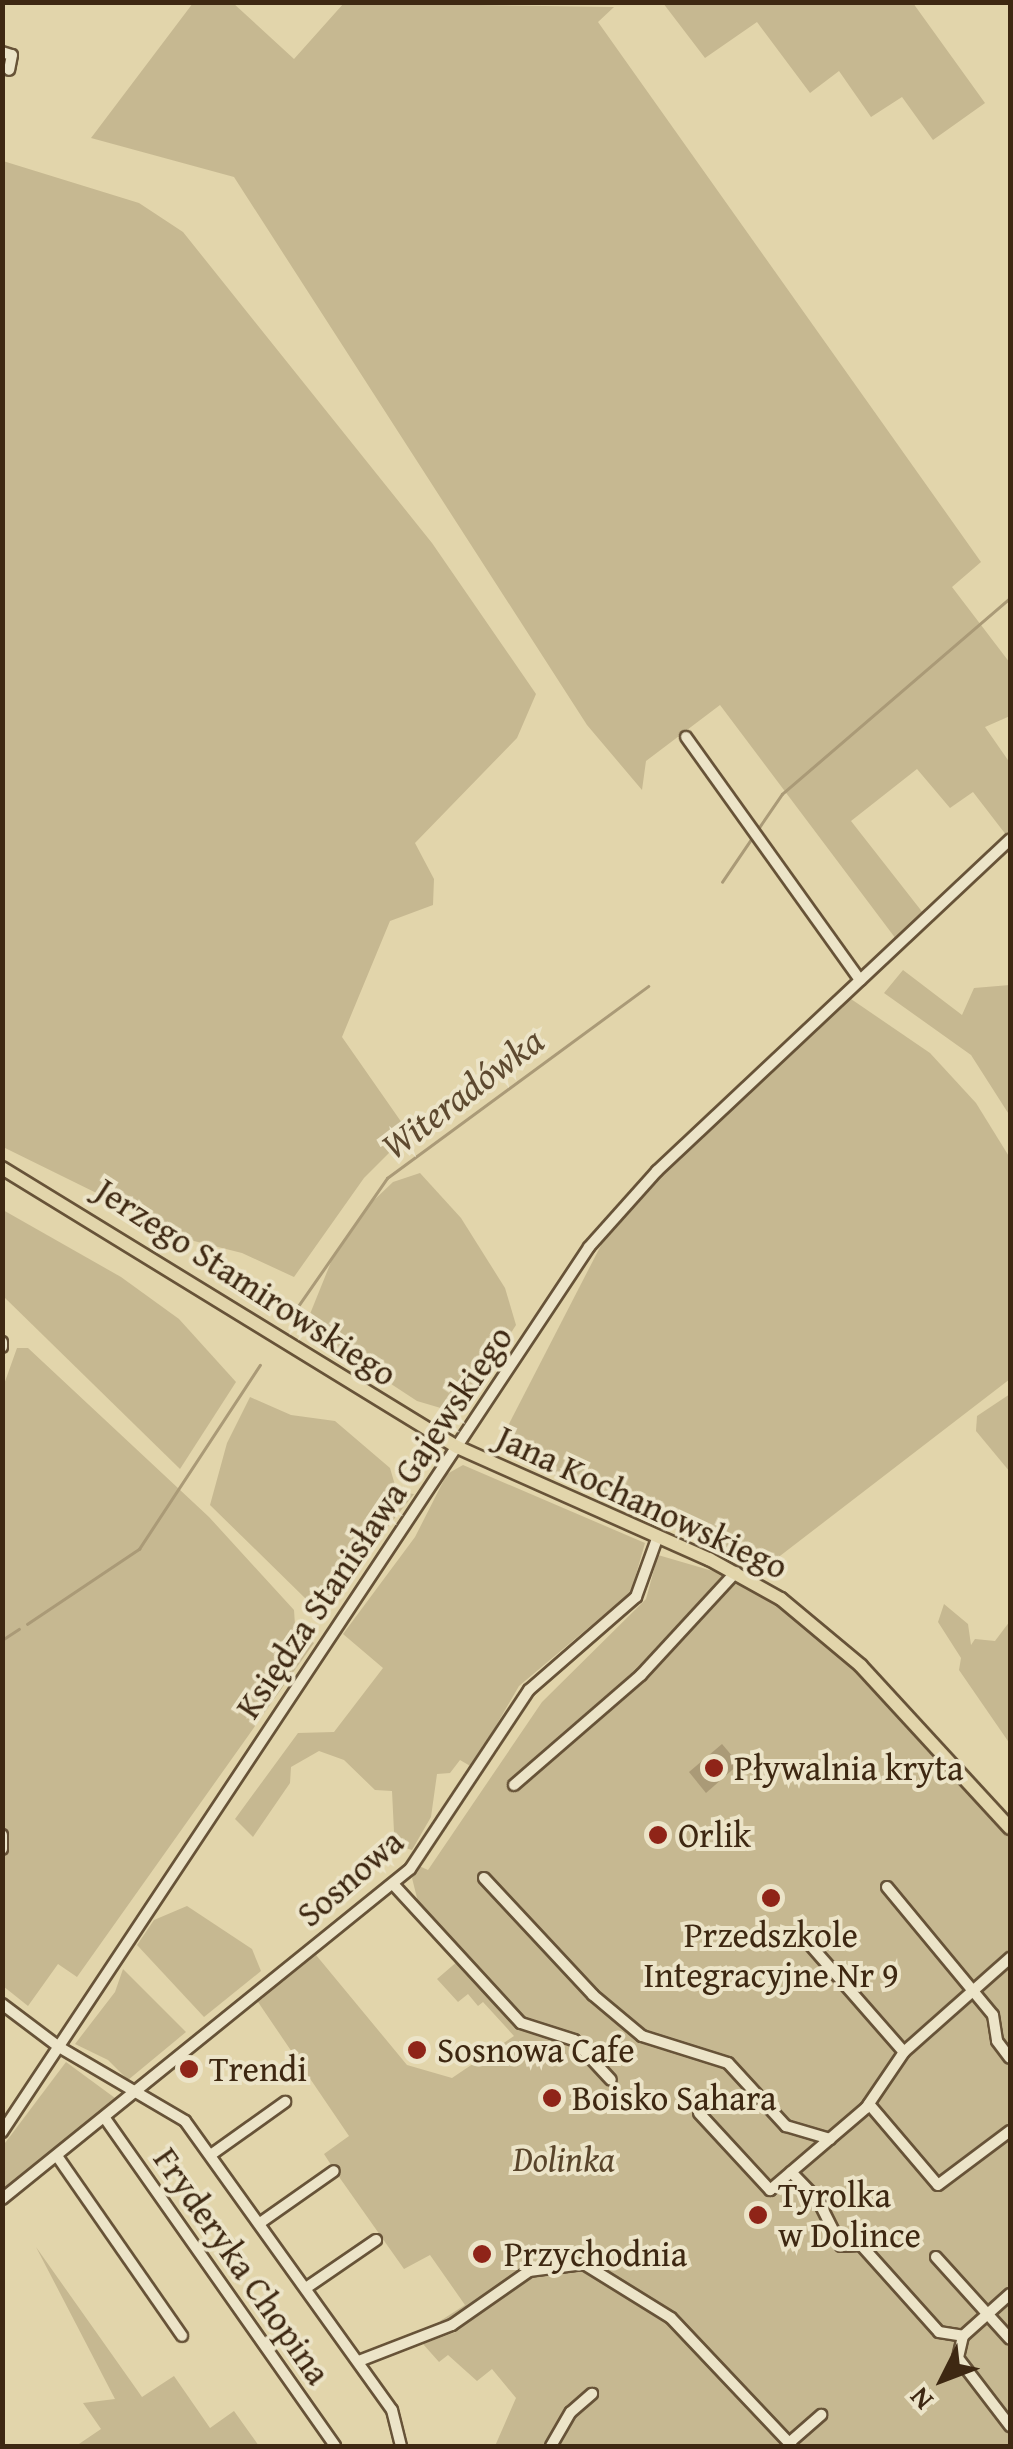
<!DOCTYPE html>
<html>
<head>
<meta charset="utf-8">
<style>
	body { margin:0 }
	#map { position:relative; width:1013px; height:2449px; overflow:hidden; background:#e2d5ab; font-family:"Gentium Book Plus",serif }
	div>[style] { position:absolute }
	.green>* { inset:0; background:#c6b891 }
	.water>* { inset:0; background:#aa9a77 }
	.stream>* { height:2.5px; margin:-1.25px; padding:0 1.25px; transform-origin:1.25px; border-radius:1.25px; background:#aa9a77 }
	.roads { filter:drop-shadow(2px 0 #675338) drop-shadow(-2px 0 #675338) drop-shadow(0 2px #675338) drop-shadow(0 -2px #675338) }
	.minor>* { height:10px; margin:-5px; padding:0 5px; transform-origin:5px; border-radius:5px; background:#ece4c8 }
	.major>* { height:12px; margin:-6px; padding:0 6px; transform-origin:6px; border-radius:6px; background:#e2d5ab }
	.dots>* { width:28px; height:28px; translate:-50% -50%; box-sizing:border-box; border:5px solid #ece4c8; border-radius:50% }
	span { translate:-50% -50%; white-space:nowrap; text-align:center; line-height:1.15; -webkit-text-stroke:8px #ece4c8; paint-order:stroke }
	.street-label { font-size:35px; color:#3e2812 }
	.poi-label { font-size:35px; color:#3e2812 }
	.left { translate:0 -50%; text-align:left }
	.park-label { font-size:35px; color:#59452b; font-style:italic }
	.water-label { font-size:38px; color:#5e4a30; font-style:italic }
	.frame { position:absolute; inset:0; border:5px solid #3e2812; pointer-events:none }
	.north { position:absolute; left:893px; top:2329px; width:100px; height:100px; -webkit-text-stroke:8px #ece4c8; paint-order:stroke; rotate:228deg; font-size:28px; font-weight:700; line-height:40px; text-align:center; color:#3e2812 }
	.north::after { content:''; display:block; margin:auto; width:35px; height:45px; background:#3e2812; clip-path:polygon(50% 0,100% 100%,50% 72%,0 100%) }
</style>
</head>
<body>
<div id="map">
	<div class="green">
		<i style="clip-path:polygon(193px 3px,233px 3px,294px 59px,344px 3px,614px 7px,598px 22px,981px 562px,952px 587px,1010px 663px,1010px 716px,985px 727px,1010px 763px,1010px 840px,973px 792px,950px 808px,917px 769px,851px 821px,927px 918px,899px 943px,720px 705px,646px 761px,642px 790px,587px 725px,234px 177px,91px 138px)"></i>
		<i style="clip-path:polygon(663px 3px,913px 3px,985px 103px,933px 140px,902px 97px,871px 117px,839px 71px,810px 93px,757px 22px,705px 58px)"></i>
		<i style="clip-path:polygon(3px 161px,139px 203px,183px 232px,432px 543px,536px 694px,517px 738px,415px 843px,434px 879px,433px 905px,390px 921px,342px 1037px,409px 1133px,364px 1178px,294px 1277px,242px 1253px,194px 1241px,3px 1147px)"></i>
		<i style="clip-path:polygon(903px 970px,962px 1015px,974px 988px,1010px 985px,1010px 1116px,971px 1055px,884px 993px)"></i>
		<i style="clip-path:polygon(851px 999px,930px 1053px,976px 1103px,1010px 1158px,1010px 1379px,763px 1569px,496px 1449px,614px 1220px)"></i>
		<i style="clip-path:polygon(420px 1173px,461px 1218px,505px 1288px,516px 1325px,468px 1400px,444px 1409px,417px 1401px,324px 1340px,310px 1314px,331px 1262px,372px 1202px,393px 1182px)"></i>
		<i style="clip-path:polygon(3px 1210px,121px 1277px,179px 1319px,236px 1382px,180px 1469px,3px 1296px)"></i>
		<i style="clip-path:polygon(17px 1348px,28px 1348px,209px 1517px,294px 1610px,295px 1625px,314px 1643px,77px 1977px,58px 1964px,28px 2006px,3px 1986px,2px 1390px)"></i>
		<i style="clip-path:polygon(1010px 1394px,1010px 1472px,976px 1431px,977px 1416px)"></i>
		<i style="clip-path:polygon(250px 1397px,291px 1415px,335px 1421px,390px 1468px,397px 1492px,414px 1494px,328px 1602px,308px 1601px,210px 1505px,227px 1443px)"></i>
		<i style="clip-path:polygon(463px 1465px,645px 1543px,631px 1592px,519px 1686px,472px 1767px,460px 1760px,450px 1773px,437px 1774px,431px 1817px,412px 1850px,402px 1847px,394px 1832px,392px 1791px,375px 1790px,344px 1760px,319px 1751px,291px 1767px,290px 1783px,253px 1837px,235px 1819px,298px 1733px,334px 1732px,383px 1668px,343px 1634px,415px 1537px,447px 1474px)"></i>
		<i style="clip-path:polygon(658px 1555px,723px 1574px,803px 1621px,857px 1669px,1010px 1837px,1010px 2446px,495px 2446px,516px 2398px,492px 2369px,477px 2381px,448px 2355px,439px 2362px,423px 2344px,456px 2332px,440px 2321px,465px 2305px,430px 2255px,404px 2269px,337px 2174px,324px 2154px,349px 2136px,258px 2002px,316px 1955px,407px 2065px,452px 2078px,514px 2036px,483px 2002px,478px 2006px,468px 1994px,458px 2002px,437px 1979px,466px 1954px,418px 1902px,412px 1878px,419px 1866px,428px 1870px,542px 1702px,646px 1599px)"></i>
		<i style="clip-path:polygon(944px 1604px,968px 1624px,971px 1645px,975px 1639px,995px 1641px,1010px 1621px,1010px 1744px,959px 1670px,961px 1658px,938px 1622px)"></i>
		<i style="clip-path:polygon(187px 1906px,252px 1949px,261px 1971px,204px 2017px,137px 1945px,154px 1920px)"></i>
		<i style="clip-path:polygon(123px 1969px,186px 2032px,128px 2080px,108px 2060px,75px 2044px,115px 1992px)"></i>
		<i style="clip-path:polygon(66px 2062px,115px 2098px,3px 2192px,2px 2147px)"></i>
		<i style="clip-path:polygon(36px 2247px,142px 2397px,174px 2376px,210px 2428px,234px 2411px,259px 2446px,76px 2446px,101px 2429px,83px 2403px,115px 2399px)"></i>
	</div>
	<div class="water">
		<i style="clip-path:polygon(722px 1744px,739px 1764px,706px 1793px,689px 1772px)"></i>
	</div>
	<div class="stream">
		<i style="left:758px;top:829px;width:42px;rotate:-55.6deg"></i>
		<i style="left:782px;top:794px;width:301px;rotate:-40.7deg"></i>
		<i style="left:722px;top:882px;width:57px;rotate:-55.8deg"></i>
		<i style="left:294px;top:1312px;width:163px;rotate:-55.2deg"></i>
		<i style="left:387px;top:1178px;width:324px;rotate:-36.3deg"></i>
		<i style="left:27px;top:1624px;width:135px;rotate:-33.8deg"></i>
		<i style="left:139px;top:1549px;width:220px;rotate:-56.7deg"></i>
		<i style="left:2px;top:1640px;width:20px;rotate:-33deg"></i>
	</div>
	<div class="roads">
		<div class="minor">
			<i style="left:2px;top:52px;width:10px;rotate:17deg"></i>
			<i style="left:12px;top:55px;width:15px;rotate:101deg"></i>
			<i style="left:686px;top:737px;width:299px;rotate:54.4deg"></i>
			<i style="left:2px;top:1342px;width:5px;rotate:90deg"></i>
			<i style="left:514px;top:1785px;width:168px;rotate:-40.9deg"></i>
			<i style="left:641px;top:1675px;width:140px;rotate:-47.3deg"></i>
			<i style="left:2px;top:1835px;width:14px;rotate:90deg"></i>
			<i style="left:484px;top:1878px;width:160px;rotate:47deg"></i>
			<i style="left:593px;top:1995px;width:64px;rotate:39.9deg"></i>
			<i style="left:642px;top:2036px;width:90px;rotate:17.4deg"></i>
			<i style="left:728px;top:2063px;width:86px;rotate:47.4deg"></i>
			<i style="left:786px;top:2126px;width:46px;rotate:16.5deg"></i>
			<i style="left:393px;top:1884px;width:189px;rotate:47.4deg"></i>
			<i style="left:521px;top:2023px;width:56px;rotate:17.8deg"></i>
			<i style="left:574px;top:2040px;width:54px;rotate:47.2deg"></i>
			<i style="left:887px;top:1887px;width:166px;rotate:50.4deg"></i>
			<i style="left:993px;top:2015px;width:26px;rotate:81deg"></i>
			<i style="left:997px;top:2041px;width:21px;rotate:53deg"></i>
			<i style="left:805px;top:1939px;width:150px;rotate:48.8deg"></i>
			<i style="left:2px;top:2004px;width:71px;rotate:37deg"></i>
			<i style="left:59px;top:2047px;width:146px;rotate:30.4deg"></i>
			<i style="left:185px;top:2121px;width:355px;rotate:54.4deg"></i>
			<i style="left:392px;top:2410px;width:37px;rotate:76deg"></i>
			<i style="left:869px;top:2104px;width:106px;rotate:49.6deg"></i>
			<i style="left:938px;top:2185px;width:90px;rotate:-36.9deg"></i>
			<i style="left:699px;top:2113px;width:105px;rotate:47.3deg"></i>
			<i style="left:770px;top:2190px;width:126px;rotate:-40.5deg"></i>
			<i style="left:866px;top:2108px;width:68px;rotate:-55.8deg"></i>
			<i style="left:904px;top:2052px;width:142px;rotate:-41.6deg"></i>
			<i style="left:104px;top:2117px;width:402px;rotate:54.9deg"></i>
			<i style="left:2px;top:2132px;width:1062px;rotate:-56.44deg"></i>
			<i style="left:589px;top:1247px;width:102px;rotate:-48.2deg"></i>
			<i style="left:657px;top:1171px;width:484px;rotate:-43.2deg"></i>
			<i style="left:212px;top:2154px;width:90px;rotate:-35.5deg"></i>
			<i style="left:57px;top:2156px;width:219px;rotate:55.2deg"></i>
			<i style="left:791px;top:2172px;width:39px;rotate:46deg"></i>
			<i style="left:818px;top:2200px;width:51px;rotate:63.4deg"></i>
			<i style="left:841px;top:2246px;width:20px;rotate:-3deg"></i>
			<i style="left:861px;top:2245px;width:117px;rotate:48.1deg"></i>
			<i style="left:939px;top:2332px;width:24px;rotate:9deg"></i>
			<i style="left:2px;top:2199px;width:525px;rotate:-38.97deg"></i>
			<i style="left:410px;top:1869px;width:215px;rotate:-56.4deg"></i>
			<i style="left:529px;top:1690px;width:142px;rotate:-41deg"></i>
			<i style="left:636px;top:1597px;width:65px;rotate:-70.2deg"></i>
			<i style="left:260px;top:2223px;width:90px;rotate:-35.1deg"></i>
			<i style="left:936px;top:2257px;width:110px;rotate:47.9deg"></i>
			<i style="left:306px;top:2288px;width:85px;rotate:-34.4deg"></i>
			<i style="left:1010px;top:2294px;width:63px;rotate:138.2deg"></i>
			<i style="left:963px;top:2336px;width:23px;rotate:103deg"></i>
			<i style="left:958px;top:2358px;width:86px;rotate:52.6deg"></i>
			<i style="left:359px;top:2361px;width:100px;rotate:-21.2deg"></i>
			<i style="left:452px;top:2325px;width:94px;rotate:-35deg"></i>
			<i style="left:529px;top:2271px;width:55px;rotate:-7.3deg"></i>
			<i style="left:584px;top:2264px;width:102px;rotate:31.8deg"></i>
			<i style="left:671px;top:2318px;width:176px;rotate:46.6deg"></i>
			<i style="left:789px;top:2443px;width:43px;rotate:-41.2deg"></i>
			<i style="left:551px;top:2446px;width:39px;rotate:-60deg"></i>
			<i style="left:571px;top:2412px;width:28px;rotate:-41deg"></i>
		</div>
		<div class="major">
			<i style="left:2px;top:1168px;width:534px;rotate:31.52deg"></i>
			<i style="left:457px;top:1447px;width:276px;rotate:24deg"></i>
			<i style="left:709px;top:1559px;width:82px;rotate:29.1deg"></i>
			<i style="left:781px;top:1599px;width:104px;rotate:39.9deg"></i>
			<i style="left:861px;top:1666px;width:220px;rotate:47.4deg"></i>
		</div>
	</div>
	<div class="dots">
		<i style="left:714px;top:1768px;background:#8f2418"></i>
		<i style="left:658px;top:1835px;background:#8f2418"></i>
		<i style="left:771px;top:1898px;background:#8f2418"></i>
		<i style="left:417px;top:2050px;background:#8f2418"></i>
		<i style="left:189px;top:2069px;background:#8f2418"></i>
		<i style="left:552px;top:2098px;background:#8f2418"></i>
		<i style="left:758px;top:2215px;background:#8f2418"></i>
		<i style="left:482px;top:2254px;background:#8f2418"></i>
	</div>
	<div class="street-label">
		<span style="left:246px;top:1282px;rotate:33deg">Jerzego Stamirowskiego</span>
		<span style="left:642px;top:1502px;rotate:25deg">Jana Kochanowskiego</span>
		<span style="left:374px;top:1522px;rotate:-56deg">Księdza Stanisława Gajewskiego</span>
		<span style="left:350px;top:1878px;rotate:-41deg">Sosnowa</span>
		<span style="left:242px;top:2266px;rotate:55deg">Fryderyka Chopina</span>
	</div>
	<div class="poi-label">
		<span class="left" style="left:734px;top:1768px">Pływalnia kryta</span>
		<span class="left" style="left:678px;top:1835px">Orlik</span>
		<span style="left:771px;top:1955px">Przedszkole<br>Integracyjne Nr 9</span>
		<span class="left" style="left:437px;top:2050px">Sosnowa Cafe</span>
		<span class="left" style="left:209px;top:2069px">Trendi</span>
		<span class="left" style="left:572px;top:2098px">Boisko Sahara</span>
		<span class="left" style="left:778px;top:2215px">Tyrolka<br>w Dolince</span>
		<span class="left" style="left:504px;top:2254px">Przychodnia</span>
	</div>
	<div class="park-label">
		<span style="left:564px;top:2159px">Dolinka</span>
	</div>
	<div class="water-label">
		<span style="left:462px;top:1093px;rotate:-37deg">Witeradówka</span>
	</div>
	<div class="frame"></div>
	<div class="north">N</div>
</div>
</body>
</html>
